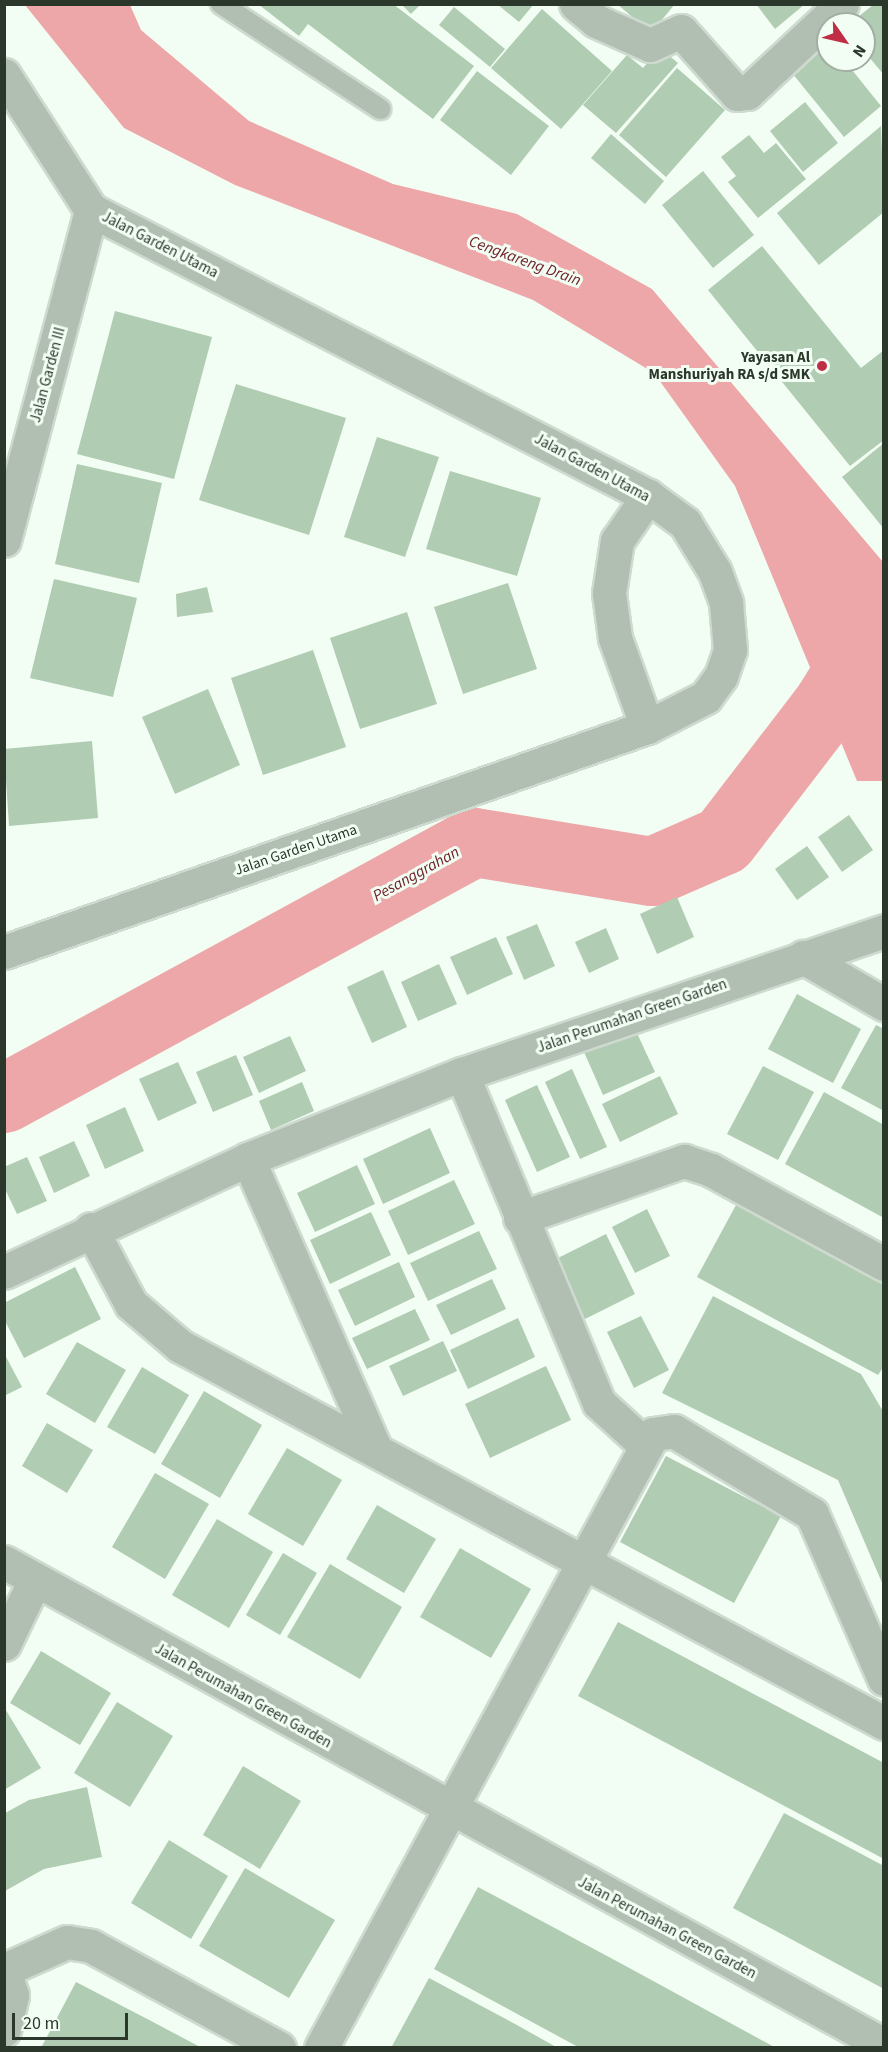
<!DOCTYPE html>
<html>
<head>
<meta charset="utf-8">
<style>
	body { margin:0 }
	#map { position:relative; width:888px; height:2052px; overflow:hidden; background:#f2fef3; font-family:"Source Sans 3",sans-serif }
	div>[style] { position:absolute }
	.water>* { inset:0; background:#eda7a8 }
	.river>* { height:69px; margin:-34.5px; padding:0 34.5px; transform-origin:34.5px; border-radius:34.5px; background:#eda7a8 }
	.building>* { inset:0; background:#b0ccb2 }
	.roads { filter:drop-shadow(2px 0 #cedacf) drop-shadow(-2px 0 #cedacf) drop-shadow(0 2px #cedacf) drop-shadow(0 -2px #cedacf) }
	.service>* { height:20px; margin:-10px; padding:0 10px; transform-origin:10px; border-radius:10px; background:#b1beb2 }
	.minor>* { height:33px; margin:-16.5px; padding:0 16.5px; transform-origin:16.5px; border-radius:16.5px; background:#b1beb2 }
	.dots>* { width:16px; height:16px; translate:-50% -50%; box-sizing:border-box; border:3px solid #f2fef3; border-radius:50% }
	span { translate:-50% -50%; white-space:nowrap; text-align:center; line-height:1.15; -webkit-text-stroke:6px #f2fef3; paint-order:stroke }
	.street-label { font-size:15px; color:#2c372c }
	.poi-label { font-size:15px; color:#2c372c; font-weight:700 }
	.right { translate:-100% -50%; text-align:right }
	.water-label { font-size:16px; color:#702029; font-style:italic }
	.frame { position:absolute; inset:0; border:6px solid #2c372c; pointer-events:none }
	.north { position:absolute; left:816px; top:12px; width:60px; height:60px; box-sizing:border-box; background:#f2fef3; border:2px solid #a3aea3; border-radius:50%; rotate:124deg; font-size:16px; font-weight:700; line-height:24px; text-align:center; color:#2c372c }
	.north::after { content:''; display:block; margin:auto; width:21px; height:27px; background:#bf2e44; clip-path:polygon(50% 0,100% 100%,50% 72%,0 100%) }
	.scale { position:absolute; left:12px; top:2013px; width:116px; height:27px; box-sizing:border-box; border:3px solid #2c372c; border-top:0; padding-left:8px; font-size:18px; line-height:21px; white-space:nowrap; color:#2c372c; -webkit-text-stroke:4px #f2fef3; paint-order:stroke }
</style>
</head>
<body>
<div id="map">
	<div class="water">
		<i style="clip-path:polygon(25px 5px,130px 5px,141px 30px,249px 121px,393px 184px,517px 214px,652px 289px,883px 562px,883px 781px,857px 781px,735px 486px,654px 373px,533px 300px,235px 185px,124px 128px)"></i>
	</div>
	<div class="river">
		<i style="left:4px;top:1098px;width:535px;rotate:-28.58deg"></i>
		<i style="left:474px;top:842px;width:180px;rotate:9.3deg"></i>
		<i style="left:652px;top:871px;width:77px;rotate:-23.6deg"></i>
		<i style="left:723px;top:840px;width:173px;rotate:-52.5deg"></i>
		<i style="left:828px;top:703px;width:80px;rotate:-58.3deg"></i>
	</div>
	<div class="building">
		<i style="clip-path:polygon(258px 4px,393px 4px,474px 66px,433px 119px,308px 24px,299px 36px)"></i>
		<i style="clip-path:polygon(401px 4px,421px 4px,411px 14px)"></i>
		<i style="clip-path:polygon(497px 4px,534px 4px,519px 22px)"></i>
		<i style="clip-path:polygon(617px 4px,675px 4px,651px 33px)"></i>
		<i style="clip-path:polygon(756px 4px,805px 4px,775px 29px)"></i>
		<i style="clip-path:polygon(873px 5px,884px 5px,884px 75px,864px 51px,864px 24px,849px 24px)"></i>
		<i style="clip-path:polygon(454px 7px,505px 49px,490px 67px,439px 25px)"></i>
		<i style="clip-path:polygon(542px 9px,612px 71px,561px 129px,491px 68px)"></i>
		<i style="clip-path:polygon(828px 44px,828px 60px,844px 60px,881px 106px,844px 137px,792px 73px)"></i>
		<i style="clip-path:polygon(660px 48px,678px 63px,616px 133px,583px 105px,627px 55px,643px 68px)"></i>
		<i style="clip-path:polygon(677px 68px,725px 110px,666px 177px,619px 135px)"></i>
		<i style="clip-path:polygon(477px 71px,549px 126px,511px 175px,440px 120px)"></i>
		<i style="clip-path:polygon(805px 102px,838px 143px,803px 172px,770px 131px)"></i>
		<i style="clip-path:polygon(881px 126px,884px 212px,819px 265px,777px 213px)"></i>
		<i style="clip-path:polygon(611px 134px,664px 181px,645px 204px,591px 158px)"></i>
		<i style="clip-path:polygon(749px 135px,764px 153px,776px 143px,806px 179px,758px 218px,728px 182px,736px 176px,721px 157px)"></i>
		<i style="clip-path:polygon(703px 171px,754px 235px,713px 268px,662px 205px)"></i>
		<i style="clip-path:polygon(762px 246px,861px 368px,884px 350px,884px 440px,850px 466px,708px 290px)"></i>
		<i style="clip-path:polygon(115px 311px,212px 337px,174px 479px,77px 454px)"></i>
		<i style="clip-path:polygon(236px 384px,346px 418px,309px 535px,199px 500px)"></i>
		<i style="clip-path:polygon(377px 437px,439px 457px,405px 557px,344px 537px)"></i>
		<i style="clip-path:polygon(884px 443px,884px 529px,842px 477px)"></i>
		<i style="clip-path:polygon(77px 464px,162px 483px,139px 583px,55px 564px)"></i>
		<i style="clip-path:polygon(450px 471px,541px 498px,517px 576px,426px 549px)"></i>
		<i style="clip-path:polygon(54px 579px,137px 598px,113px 697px,30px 678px)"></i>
		<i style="clip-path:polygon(508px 583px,537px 669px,463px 694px,434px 607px)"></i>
		<i style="clip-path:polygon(207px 587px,213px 612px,177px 617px,176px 594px)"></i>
		<i style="clip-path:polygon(407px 612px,437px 704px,360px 729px,330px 638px)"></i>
		<i style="clip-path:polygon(313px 650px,346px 747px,263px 775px,231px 678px)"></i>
		<i style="clip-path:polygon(208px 689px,240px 765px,175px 794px,142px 717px)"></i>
		<i style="clip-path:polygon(92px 741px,98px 818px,9px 826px,4px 749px)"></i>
		<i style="clip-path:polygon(849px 815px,873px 850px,842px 872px,818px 837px)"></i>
		<i style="clip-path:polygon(807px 846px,829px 877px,797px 900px,775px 869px)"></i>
		<i style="clip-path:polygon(677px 897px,694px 937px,657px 954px,640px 914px)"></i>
		<i style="clip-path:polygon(537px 924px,555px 966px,524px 980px,506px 937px)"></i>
		<i style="clip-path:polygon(606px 928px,619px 959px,589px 973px,575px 942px)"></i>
		<i style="clip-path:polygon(496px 937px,513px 974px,467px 995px,450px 957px)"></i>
		<i style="clip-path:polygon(439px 964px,457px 1004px,418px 1021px,401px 982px)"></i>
		<i style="clip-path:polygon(383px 970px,407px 1027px,372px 1043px,347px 987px)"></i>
		<i style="clip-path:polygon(797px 994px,861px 1029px,833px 1083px,768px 1049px)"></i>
		<i style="clip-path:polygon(876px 1025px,884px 1029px,884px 1111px,841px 1088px)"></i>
		<i style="clip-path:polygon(635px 1029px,655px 1072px,603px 1095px,584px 1052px)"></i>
		<i style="clip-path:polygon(290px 1036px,306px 1071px,259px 1093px,243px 1057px)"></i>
		<i style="clip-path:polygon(236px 1055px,253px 1095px,213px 1112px,196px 1072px)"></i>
		<i style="clip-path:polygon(178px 1062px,197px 1103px,158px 1121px,139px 1079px)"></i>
		<i style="clip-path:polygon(763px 1066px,814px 1092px,778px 1160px,727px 1134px)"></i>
		<i style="clip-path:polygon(572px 1069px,607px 1147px,580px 1159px,545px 1082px)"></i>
		<i style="clip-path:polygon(660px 1076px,678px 1114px,620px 1142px,602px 1104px)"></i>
		<i style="clip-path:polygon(302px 1082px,314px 1111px,271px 1130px,259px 1101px)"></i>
		<i style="clip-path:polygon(537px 1085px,570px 1157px,537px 1172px,505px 1100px)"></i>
		<i style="clip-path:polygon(824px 1092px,884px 1125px,884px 1218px,785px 1164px)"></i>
		<i style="clip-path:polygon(125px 1107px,144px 1151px,105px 1169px,86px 1125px)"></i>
		<i style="clip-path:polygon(430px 1128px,450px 1173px,383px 1204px,363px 1159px)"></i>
		<i style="clip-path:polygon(74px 1141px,90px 1176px,54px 1193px,39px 1157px)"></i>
		<i style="clip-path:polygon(27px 1157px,47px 1201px,17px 1214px,4px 1187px,4px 1167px)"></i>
		<i style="clip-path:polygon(357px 1165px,375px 1204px,315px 1232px,297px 1193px)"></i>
		<i style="clip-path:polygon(454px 1180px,475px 1224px,408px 1255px,388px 1211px)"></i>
		<i style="clip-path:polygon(736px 1205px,884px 1285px,884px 1366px,878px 1375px,697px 1277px)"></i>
		<i style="clip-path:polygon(647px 1209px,670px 1256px,635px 1273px,612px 1227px)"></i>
		<i style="clip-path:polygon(371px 1212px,391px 1255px,330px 1284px,310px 1240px)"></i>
		<i style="clip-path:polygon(479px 1231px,497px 1269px,428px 1301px,410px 1263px)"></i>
		<i style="clip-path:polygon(606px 1234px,635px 1294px,585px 1319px,556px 1259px)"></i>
		<i style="clip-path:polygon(399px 1262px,415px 1297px,355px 1326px,338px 1290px)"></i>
		<i style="clip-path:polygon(75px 1267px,101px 1319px,24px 1358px,4px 1319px,4px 1303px)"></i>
		<i style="clip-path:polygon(492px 1279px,506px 1309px,451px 1335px,436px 1305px)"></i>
		<i style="clip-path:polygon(713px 1296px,861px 1374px,884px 1413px,883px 1585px,838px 1480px,662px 1393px)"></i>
		<i style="clip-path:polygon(415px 1309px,430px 1340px,367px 1369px,352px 1338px)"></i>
		<i style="clip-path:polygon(641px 1316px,669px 1370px,634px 1388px,607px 1332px)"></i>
		<i style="clip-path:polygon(518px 1318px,535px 1357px,468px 1389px,450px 1350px)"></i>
		<i style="clip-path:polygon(443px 1341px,457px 1371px,403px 1396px,389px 1366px)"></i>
		<i style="clip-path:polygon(77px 1342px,126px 1370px,95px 1423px,46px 1394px)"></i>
		<i style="clip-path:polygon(4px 1353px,22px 1387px,4px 1396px)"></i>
		<i style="clip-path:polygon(546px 1366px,571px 1420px,490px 1458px,465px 1404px)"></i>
		<i style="clip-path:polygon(142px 1367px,189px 1395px,155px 1454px,107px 1427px)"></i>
		<i style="clip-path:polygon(204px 1391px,262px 1425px,220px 1498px,161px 1464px)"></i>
		<i style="clip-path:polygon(47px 1423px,93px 1450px,67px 1493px,22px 1466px)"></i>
		<i style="clip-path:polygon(287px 1448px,342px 1480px,303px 1546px,248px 1514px)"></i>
		<i style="clip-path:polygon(666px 1456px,781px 1516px,734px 1603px,620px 1542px)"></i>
		<i style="clip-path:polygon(155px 1473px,209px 1504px,165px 1579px,112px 1547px)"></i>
		<i style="clip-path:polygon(377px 1505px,436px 1539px,404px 1593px,346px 1559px)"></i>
		<i style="clip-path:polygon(217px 1519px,273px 1552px,229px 1628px,172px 1595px)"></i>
		<i style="clip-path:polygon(460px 1548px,531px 1589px,491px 1658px,420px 1617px)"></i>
		<i style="clip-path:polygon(283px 1553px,317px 1573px,280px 1635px,246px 1615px)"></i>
		<i style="clip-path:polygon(330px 1564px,402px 1607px,360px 1679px,287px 1637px)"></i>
		<i style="clip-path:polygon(618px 1622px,884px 1763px,884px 1859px,578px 1696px)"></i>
		<i style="clip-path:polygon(41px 1651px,111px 1693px,80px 1745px,10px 1703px)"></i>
		<i style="clip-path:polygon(117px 1702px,173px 1736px,130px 1807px,74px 1773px)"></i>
		<i style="clip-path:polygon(4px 1707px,41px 1768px,4px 1790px)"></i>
		<i style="clip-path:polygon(243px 1766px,301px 1801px,260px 1869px,203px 1835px)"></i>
		<i style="clip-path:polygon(87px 1787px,102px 1857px,44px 1869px,5px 1891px,5px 1813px,29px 1800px)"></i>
		<i style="clip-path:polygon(784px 1813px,884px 1866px,884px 1989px,733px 1908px)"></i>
		<i style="clip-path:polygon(169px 1840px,228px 1876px,191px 1939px,131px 1903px)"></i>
		<i style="clip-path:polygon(245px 1868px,335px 1920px,289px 1998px,199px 1946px)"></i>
		<i style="clip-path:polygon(478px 1887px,622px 1964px,776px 2048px,580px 2048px,434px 1969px)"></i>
		<i style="clip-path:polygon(429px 1978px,515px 2024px,558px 2048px,391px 2048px)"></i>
		<i style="clip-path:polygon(76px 1982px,153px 2022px,202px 2048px,41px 2048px)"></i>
	</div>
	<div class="roads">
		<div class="service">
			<i style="left:221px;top:4px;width:191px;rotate:33.4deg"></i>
		</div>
		<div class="minor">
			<i style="left:576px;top:4px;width:26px;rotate:40deg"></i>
			<i style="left:596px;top:21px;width:59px;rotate:24deg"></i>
			<i style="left:650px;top:45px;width:34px;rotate:-24deg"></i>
			<i style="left:681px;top:31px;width:84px;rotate:48.4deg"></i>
			<i style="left:737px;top:94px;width:10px;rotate:-6deg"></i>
			<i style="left:747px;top:93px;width:130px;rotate:-43.1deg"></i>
			<i style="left:4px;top:75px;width:161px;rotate:57.2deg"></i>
			<i style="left:91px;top:210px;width:626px;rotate:27.18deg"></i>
			<i style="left:648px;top:496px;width:46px;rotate:36.1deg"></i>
			<i style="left:685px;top:523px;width:57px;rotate:58.5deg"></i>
			<i style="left:715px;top:572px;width:33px;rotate:70deg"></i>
			<i style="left:726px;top:603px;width:47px;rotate:85.1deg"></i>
			<i style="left:730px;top:650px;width:28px;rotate:109deg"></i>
			<i style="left:721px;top:676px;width:26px;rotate:126deg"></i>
			<i style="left:706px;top:697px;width:66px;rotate:153deg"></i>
			<i style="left:647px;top:727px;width:681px;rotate:160.71deg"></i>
			<i style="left:4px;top:540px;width:341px;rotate:-75.2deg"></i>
			<i style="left:647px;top:727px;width:95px;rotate:-109.8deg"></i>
			<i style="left:615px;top:638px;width:45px;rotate:-97.6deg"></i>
			<i style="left:609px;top:593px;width:53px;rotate:-81.3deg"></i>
			<i style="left:617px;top:541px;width:55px;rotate:-55.4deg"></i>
			<i style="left:803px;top:957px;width:94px;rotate:30.1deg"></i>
			<i style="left:462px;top:1074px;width:356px;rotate:67.4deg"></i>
			<i style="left:599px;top:1403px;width:62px;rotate:42.4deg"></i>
			<i style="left:248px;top:1159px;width:316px;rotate:66.3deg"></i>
			<i style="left:520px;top:1218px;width:174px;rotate:-19.2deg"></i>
			<i style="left:684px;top:1161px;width:28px;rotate:18deg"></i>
			<i style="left:711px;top:1170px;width:197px;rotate:28.5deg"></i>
			<i style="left:91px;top:1229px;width:85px;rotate:61.9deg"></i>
			<i style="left:131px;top:1304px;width:65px;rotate:40.6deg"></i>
			<i style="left:180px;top:1346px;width:799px;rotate:28.17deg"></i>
			<i style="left:4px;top:1272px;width:269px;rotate:-24.8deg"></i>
			<i style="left:248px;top:1159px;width:230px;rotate:-21.7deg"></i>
			<i style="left:462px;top:1074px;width:446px;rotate:-18.7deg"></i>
			<i style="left:4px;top:1562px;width:1004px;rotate:28.76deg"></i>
			<i style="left:4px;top:1644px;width:71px;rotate:-64.2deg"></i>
			<i style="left:4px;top:2030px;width:36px;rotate:-77deg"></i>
			<i style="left:12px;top:1995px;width:26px;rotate:-108deg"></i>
			<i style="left:4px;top:1970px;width:69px;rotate:-24deg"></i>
			<i style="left:67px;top:1942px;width:24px;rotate:9deg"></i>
			<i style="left:91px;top:1946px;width:214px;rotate:28.5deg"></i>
			<i style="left:321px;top:2048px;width:698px;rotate:-61.6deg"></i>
			<i style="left:653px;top:1434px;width:21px;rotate:-8deg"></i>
			<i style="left:674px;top:1431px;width:161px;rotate:31deg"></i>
			<i style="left:812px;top:1514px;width:180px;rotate:66.4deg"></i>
		</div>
	</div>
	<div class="dots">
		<i style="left:822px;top:366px;background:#bf2e44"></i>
	</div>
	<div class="street-label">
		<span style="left:160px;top:245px;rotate:27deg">Jalan Garden Utama</span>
		<span style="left:48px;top:375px;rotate:-75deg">Jalan Garden III</span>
		<span style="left:592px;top:468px;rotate:28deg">Jalan Garden Utama</span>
		<span style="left:296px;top:850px;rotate:-19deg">Jalan Garden Utama</span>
		<span style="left:632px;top:1016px;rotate:-19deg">Jalan Perumahan Green Garden</span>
		<span style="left:243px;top:1696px;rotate:29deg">Jalan Perumahan Green Garden</span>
		<span style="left:667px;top:1928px;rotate:28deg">Jalan Perumahan Green Garden</span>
	</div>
	<div class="poi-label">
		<span class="right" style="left:810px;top:366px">Yayasan Al<br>Manshuriyah RA s/d SMK</span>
	</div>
	<div class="water-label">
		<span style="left:525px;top:261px;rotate:20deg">Cengkareng Drain</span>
		<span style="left:416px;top:874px;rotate:-29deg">Pesanggrahan</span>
	</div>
	<div class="frame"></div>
	<div class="north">N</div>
	<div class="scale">20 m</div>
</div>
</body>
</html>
